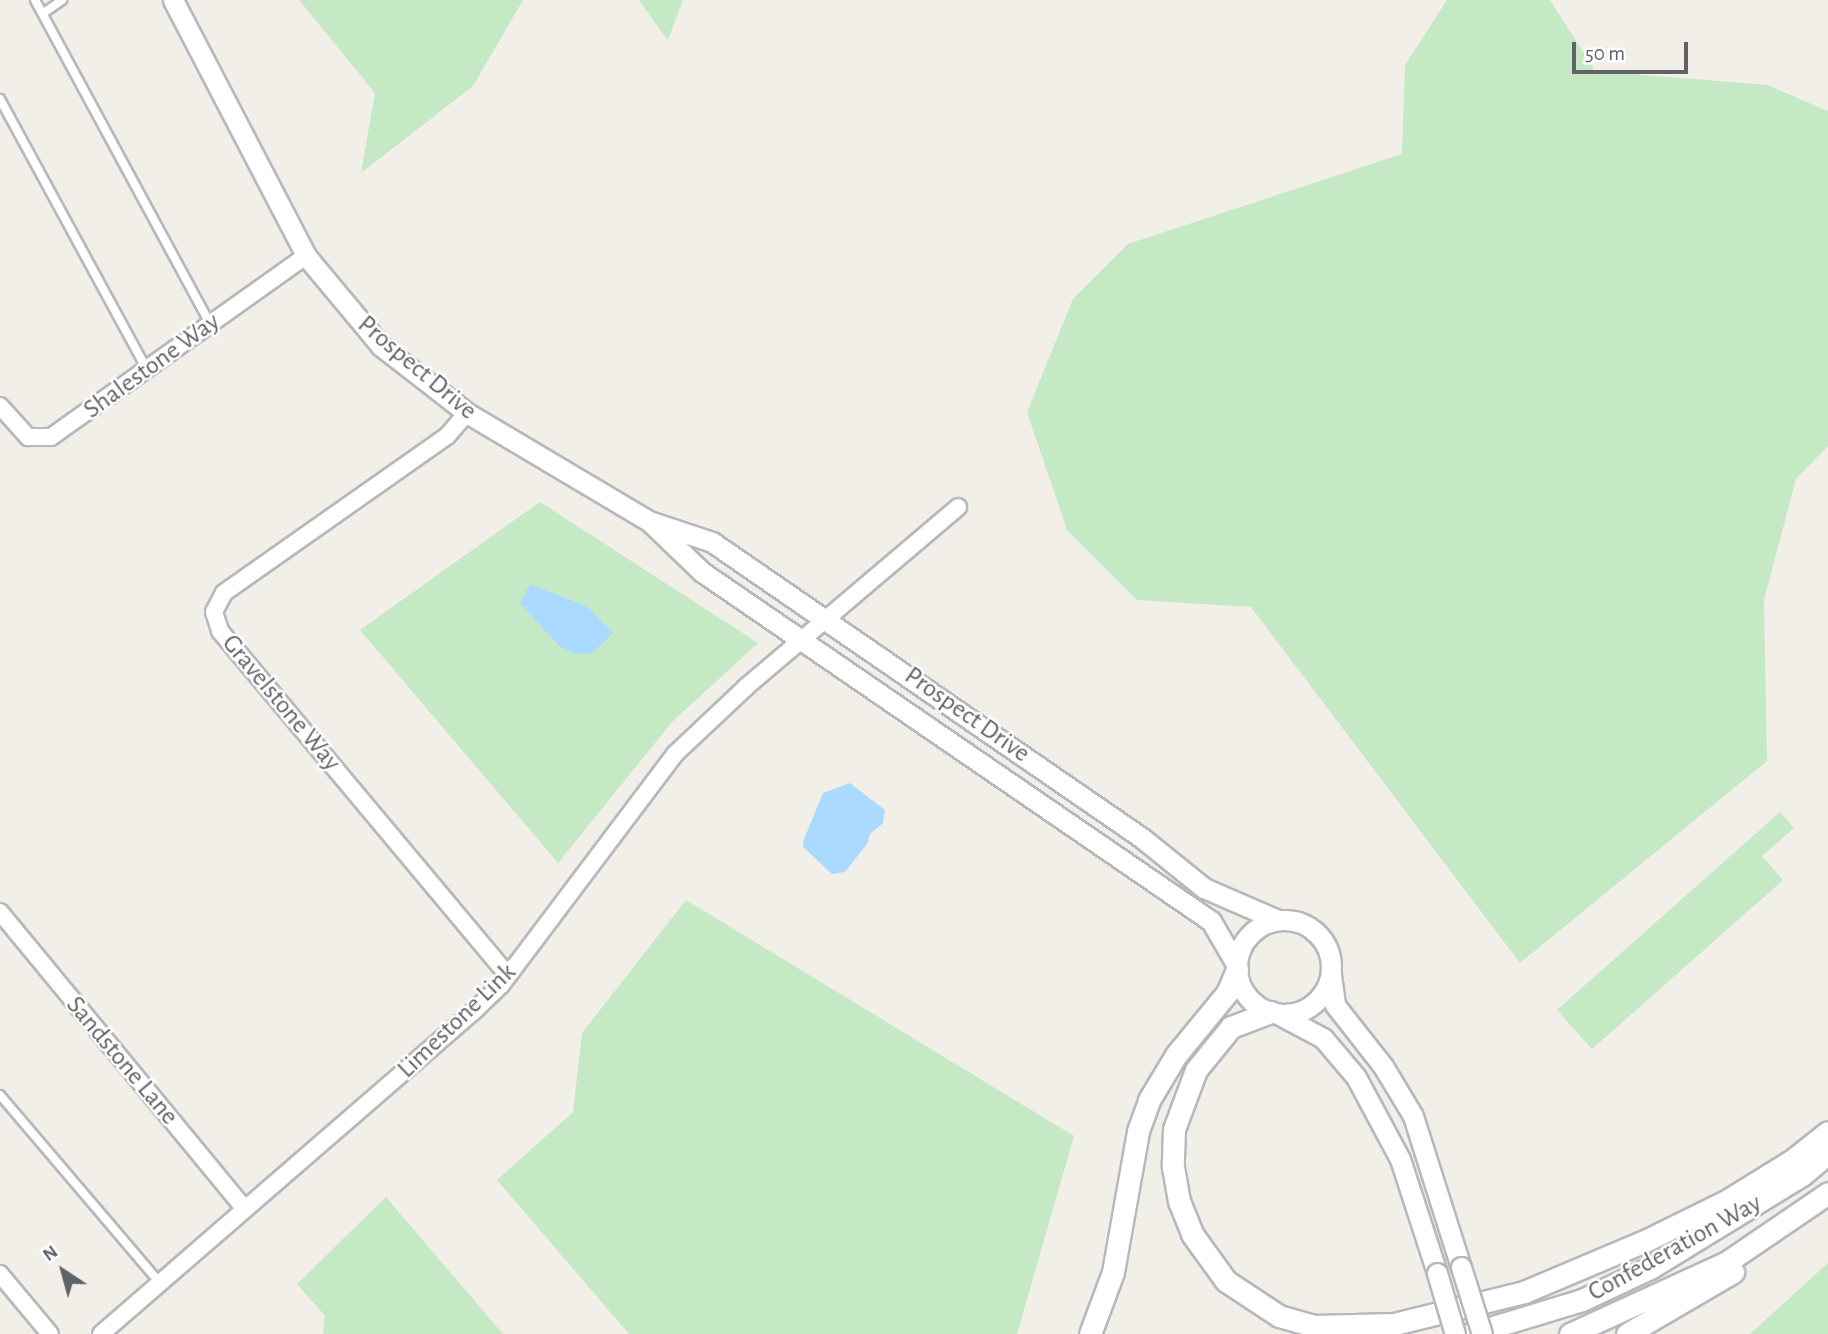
<!DOCTYPE html>
<html>
<head>
<meta charset="utf-8">
<style>
	body { margin:0 }
	#map { position:relative; width:1828px; height:1334px; overflow:hidden; background:#f1efe8; font-family:"Alegreya Sans",sans-serif }
	div>[style] { position:absolute }
	.green>* { inset:0; background:#c5e8c5 }
	.water>* { inset:0; background:#aadaff }
	.roads { filter:drop-shadow(2px 0 #b5b8bc) drop-shadow(-2px 0 #b5b8bc) drop-shadow(0 2px #b5b8bc) drop-shadow(0 -2px #b5b8bc) }
	.service>* { height:8px; margin:-4px; padding:0 4px; transform-origin:4px; border-radius:4px; background:#fff }
	.minor>* { height:16px; margin:-8px; padding:0 8px; transform-origin:8px; border-radius:8px; background:#fff }
	.tertiary>* { height:19px; margin:-9.5px; padding:0 9.5px; transform-origin:9.5px; border-radius:9.5px; background:#fff }
	.tertiary>.ring { margin:-9.5px; padding:0; box-sizing:content-box; background:none; border:19px solid #fff; border-radius:50% }
	.secondary>* { height:21px; margin:-10.5px; padding:0 10.5px; transform-origin:10.5px; border-radius:10.5px; background:#fff }
	.bridges { filter:drop-shadow(2px 0 #b5b8bc) drop-shadow(-2px 0 #b5b8bc) drop-shadow(0 2px #b5b8bc) drop-shadow(0 -2px #b5b8bc) }
	.tertiary-bridge>* { height:19px; margin:-9.5px; padding:0 9.5px; transform-origin:9.5px; border-radius:9.5px; background:#fff }
	span { translate:-50% -50%; white-space:nowrap; text-align:center; line-height:1.15; -webkit-text-stroke:5px #fff; paint-order:stroke }
	.street-label { font-size:26px; color:#5f6368 }
	.north { position:absolute; left:28px; top:1236px; width:70px; height:70px; -webkit-text-stroke:5px #fff; paint-order:stroke; rotate:324deg; font-size:19px; font-weight:700; line-height:28px; text-align:center; color:#5f6368 }
	.north::after { content:''; display:block; margin:auto; width:24px; height:32px; background:#5f6368; clip-path:polygon(50% 0,100% 100%,50% 72%,0 100%) }
	.scale { position:absolute; left:1572px; top:42px; width:116px; height:32px; box-sizing:border-box; border:4px solid #5f6368; border-top:0; padding-left:9px; font-size:21px; line-height:24px; white-space:nowrap; color:#5f6368; -webkit-text-stroke:5px #fff; paint-order:stroke }
</style>
</head>
<body>
<div id="map">
	<div class="green">
		<i style="clip-path:polygon(299px 0,523px 0,473px 86px,361px 173px,375px 93px)"></i>
		<i style="clip-path:polygon(639px 0,683px 0,668px 40px,660px 30px)"></i>
		<i style="clip-path:polygon(1447px 0,1550px 0,1595px 71px,1767px 85px,1828px 111px,1828px 446px,1796px 479px,1764px 600px,1767px 761px,1520px 963px,1251px 607px,1137px 600px,1067px 530px,1027px 412px,1073px 299px,1128px 244px,1402px 154px,1405px 65px)"></i>
		<i style="clip-path:polygon(540px 502px,758px 643px,672px 722px,558px 863px,360px 630px)"></i>
		<i style="clip-path:polygon(1780px 812px,1794px 828px,1762px 856px,1783px 880px,1592px 1049px,1557px 1010px)"></i>
		<i style="clip-path:polygon(686px 900px,1074px 1136px,1017px 1334px,629px 1334px,497px 1180px,573px 1112px,582px 1033px)"></i>
		<i style="clip-path:polygon(386px 1197px,503px 1334px,323px 1334px,325px 1316px,297px 1284px)"></i>
		<i style="clip-path:polygon(1828px 1263px,1828px 1334px,1750px 1334px)"></i>
	</div>
	<div class="water">
		<i style="clip-path:polygon(530px 584px,588px 607px,613px 633px,592px 653px,574px 654px,559px 646px,520px 603px)"></i>
		<i style="clip-path:polygon(850px 783px,885px 810px,883px 823px,870px 834px,867px 844px,845px 872px,832px 874px,803px 847px,804px 839px,823px 793px)"></i>
	</div>
	<div class="roads">
		<div class="service">
			<i style="left:35px;top:0;width:368px;rotate:61.6deg"></i>
			<i style="left:45px;top:12px;width:21px;rotate:-35deg"></i>
			<i style="left:0;top:99px;width:308px;rotate:61.5deg"></i>
			<i style="left:0;top:1095px;width:247px;rotate:49.6deg"></i>
		</div>
		<div class="minor">
			<i style="left:0;top:406px;width:42px;rotate:47.9deg"></i>
			<i style="left:28px;top:437px;width:23px"></i>
			<i style="left:51px;top:437px;width:313px;rotate:-35.4deg"></i>
			<i style="left:467px;top:413px;width:30px;rotate:131deg"></i>
			<i style="left:447px;top:436px;width:273px;rotate:144.9deg"></i>
			<i style="left:224px;top:593px;width:21px;rotate:118deg"></i>
			<i style="left:214px;top:612px;width:20px;rotate:72deg"></i>
			<i style="left:220px;top:631px;width:449px;rotate:50.1deg"></i>
			<i style="left:0;top:912px;width:385px;rotate:50.5deg"></i>
			<i style="left:0;top:1274px;width:78px;rotate:50.2deg"></i>
			<i style="left:101px;top:1334px;width:493px;rotate:-40.9deg"></i>
			<i style="left:474px;top:1011px;width:37px;rotate:-44deg"></i>
			<i style="left:501px;top:985px;width:289px;rotate:-53deg"></i>
			<i style="left:675px;top:754px;width:98px;rotate:-43.3deg"></i>
			<i style="left:746px;top:687px;width:278px;rotate:-40.3deg"></i>
		</div>
		<div class="tertiary">
			<i style="left:173px;top:0;width:288px;rotate:62.5deg"></i>
			<i style="left:306px;top:256px;width:117px;rotate:50.2deg"></i>
			<i style="left:381px;top:346px;width:109px;rotate:37.9deg"></i>
			<i style="left:467px;top:413px;width:212px;rotate:30.7deg"></i>
			<i style="left:649px;top:521px;width:66px;rotate:18.4deg"></i>
			<i style="left:712px;top:542px;width:522px;rotate:34.54deg"></i>
			<i style="left:1142px;top:838px;width:80px;rotate:38.9deg"></i>
			<i style="left:1204px;top:888px;width:81px;rotate:23.4deg"></i>
			<i style="left:652px;top:524px;width:69px;rotate:43.8deg"></i>
			<i style="left:702px;top:572px;width:617px;rotate:34.44deg"></i>
			<i style="left:1211px;top:921px;width:50px;rotate:59.8deg"></i>
			<i class="ring" style="left:1237px;top:920px;width:75px;height:75px"></i>
			<i style="left:1331px;top:975px;width:30px;rotate:82deg"></i>
			<i style="left:1335px;top:1005px;width:78px;rotate:51.8deg"></i>
			<i style="left:1383px;top:1066px;width:58px;rotate:59deg"></i>
			<i style="left:1413px;top:1116px;width:158px;rotate:72.4deg"></i>
			<i style="left:1278px;top:1014px;width:51px;rotate:28.1deg"></i>
			<i style="left:1323px;top:1038px;width:51px;rotate:49.8deg"></i>
			<i style="left:1356px;top:1077px;width:93px;rotate:61.8deg"></i>
			<i style="left:1400px;top:1159px;width:120px;rotate:72deg"></i>
		</div>
		<div class="secondary">
			<i style="left:1271px;top:1012px;width:43px;rotate:159.4deg"></i>
			<i style="left:1231px;top:1027px;width:55px;rotate:129.1deg"></i>
			<i style="left:1196px;top:1070px;width:63px;rotate:110.4deg"></i>
			<i style="left:1174px;top:1129px;width:38px;rotate:92deg"></i>
			<i style="left:1173px;top:1167px;width:35px;rotate:80deg"></i>
			<i style="left:1179px;top:1201px;width:35px;rotate:68deg"></i>
			<i style="left:1192px;top:1234px;width:58px;rotate:54.1deg"></i>
			<i style="left:1226px;top:1281px;width:64px;rotate:33.4deg"></i>
			<i style="left:1279px;top:1316px;width:35px;rotate:16deg"></i>
			<i style="left:1313px;top:1326px;width:81px;rotate:-1.4deg"></i>
			<i style="left:1394px;top:1324px;width:134px;rotate:-13.8deg"></i>
			<i style="left:1524px;top:1292px;width:131px;rotate:-22.9deg"></i>
			<i style="left:1645px;top:1241px;width:93px;rotate:-26.3deg"></i>
			<i style="left:1728px;top:1200px;width:78px;rotate:-31.8deg"></i>
			<i style="left:1794px;top:1159px;width:43px;rotate:-38.5deg"></i>
			<i style="left:1090px;top:1334px;width:66px;rotate:-69.6deg"></i>
			<i style="left:1113px;top:1272px;width:143px;rotate:-79.9deg"></i>
			<i style="left:1138px;top:1131px;width:33px;rotate:-70deg"></i>
			<i style="left:1149px;top:1100px;width:52px;rotate:-59deg"></i>
			<i style="left:1176px;top:1055px;width:80px;rotate:-50.6deg"></i>
			<i style="left:1227px;top:993px;width:26px;rotate:-67deg"></i>
			<i style="left:1470px;top:1334px;width:117px;rotate:-16.9deg"></i>
			<i style="left:1582px;top:1300px;width:75px;rotate:-25.2deg"></i>
			<i style="left:1650px;top:1268px;width:178px;rotate:-31.5deg"></i>
			<i style="left:1802px;top:1175px;width:34px;rotate:-40deg"></i>
			<i style="left:1570px;top:1334px;width:173px;rotate:-24.6deg"></i>
			<i style="left:1727px;top:1262px;width:122px;rotate:-34.3deg"></i>
			<i style="left:1627px;top:1334px;width:123px;rotate:-30.3deg"></i>
		</div>
	</div>
	<div class="bridges">
		<div class="tertiary-bridge">
			<i style="left:1461px;top:1267px;width:70px;rotate:72.6deg"></i>
			<i style="left:1437px;top:1273px;width:64px;rotate:73.6deg"></i>
		</div>
	</div>
	<div class="street-label">
		<span style="left:152px;top:366px;rotate:-36deg">Shalestone Way</span>
		<span style="left:417px;top:368px;rotate:40deg">Prospect Drive</span>
		<span style="left:281px;top:703px;rotate:50deg">Gravelstone Way</span>
		<span style="left:967px;top:715px;rotate:35deg">Prospect Drive</span>
		<span style="left:457px;top:1021px;rotate:-44deg">Limestone Link</span>
		<span style="left:122px;top:1061px;rotate:50deg">Sandstone Lane</span>
		<span style="left:1675px;top:1248px;rotate:-29deg">Confederation Way</span>
	</div>
	<div class="north">N</div>
	<div class="scale">50 m</div>
</div>
</body>
</html>
